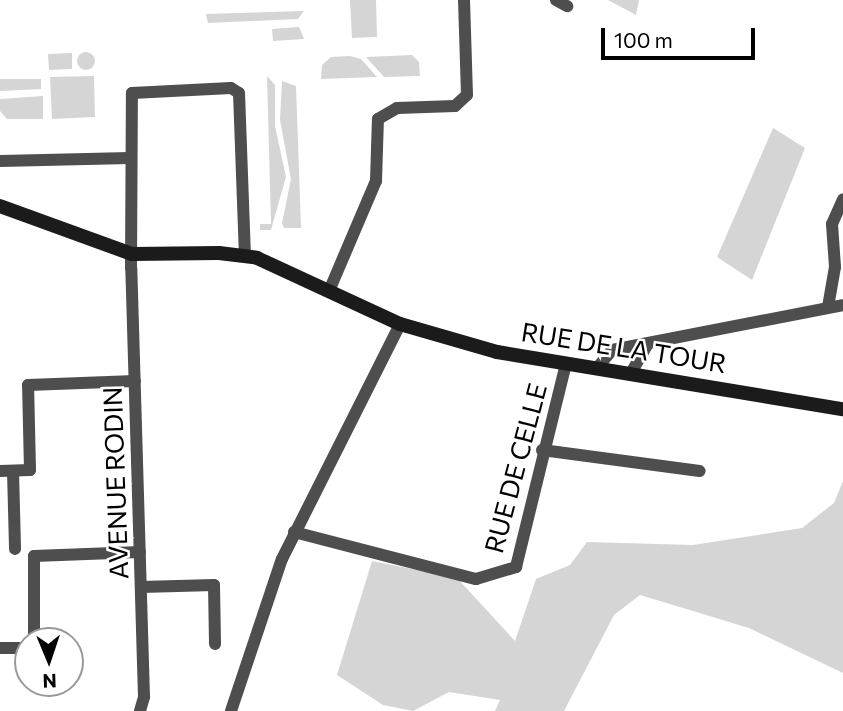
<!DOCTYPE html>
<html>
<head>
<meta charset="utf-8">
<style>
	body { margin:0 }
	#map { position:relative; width:843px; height:711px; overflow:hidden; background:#fff; font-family:Commissioner,sans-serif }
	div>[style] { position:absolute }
	.green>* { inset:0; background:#d5d5d5 }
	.round { border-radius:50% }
	.street>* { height:12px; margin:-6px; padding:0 6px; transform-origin:6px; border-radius:6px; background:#4e4e4e }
	.secondary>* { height:14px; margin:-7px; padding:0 7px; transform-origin:7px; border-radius:7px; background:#1b1b1b }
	span { translate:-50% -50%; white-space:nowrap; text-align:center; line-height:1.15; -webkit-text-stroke:5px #fff; paint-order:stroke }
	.street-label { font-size:26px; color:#000 }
	.north { position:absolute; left:14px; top:627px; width:70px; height:70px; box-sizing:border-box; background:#fff; border:2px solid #999; border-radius:50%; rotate:178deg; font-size:19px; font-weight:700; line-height:28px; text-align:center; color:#000 }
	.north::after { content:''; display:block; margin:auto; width:24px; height:32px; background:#000; clip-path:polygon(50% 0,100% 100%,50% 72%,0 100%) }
	.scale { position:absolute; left:601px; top:28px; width:154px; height:32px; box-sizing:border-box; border:4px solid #000; border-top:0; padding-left:9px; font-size:21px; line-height:24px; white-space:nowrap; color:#000; -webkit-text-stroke:5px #fff; paint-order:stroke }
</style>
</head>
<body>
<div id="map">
	<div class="green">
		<i style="clip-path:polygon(350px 0,376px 0,377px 37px,352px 38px)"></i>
		<i style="clip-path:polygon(608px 0,639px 0,636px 15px)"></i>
		<i style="clip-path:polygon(304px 11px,298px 19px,208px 23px,206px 14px)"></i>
		<i style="clip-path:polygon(299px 27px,304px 39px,273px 41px,272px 29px)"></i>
		<i class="round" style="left:77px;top:52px;width:18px;height:18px"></i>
		<i style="clip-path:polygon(72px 53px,72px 69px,49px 70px,48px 54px)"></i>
		<i style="clip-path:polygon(412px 55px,419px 62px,420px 76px,384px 77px,366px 57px)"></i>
		<i style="clip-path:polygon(350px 56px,361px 59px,377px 77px,321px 79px,322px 65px,331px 57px)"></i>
		<i style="clip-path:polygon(94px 76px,95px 117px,52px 119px,50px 77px)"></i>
		<i style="clip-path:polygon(267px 76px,275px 85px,275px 126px,286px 177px,271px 230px,260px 230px,260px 224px,271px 224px)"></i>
		<i style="clip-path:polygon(0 79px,41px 79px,41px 89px,0 91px)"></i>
		<i style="clip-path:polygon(282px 81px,296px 86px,301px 228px,284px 228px,282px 223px,291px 179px,280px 120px)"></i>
		<i style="clip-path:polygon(43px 96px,43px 119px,7px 119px,0 111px,0 99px)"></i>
		<i style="clip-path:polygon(773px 128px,805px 148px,752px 280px,717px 257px)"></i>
		<i style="clip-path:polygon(843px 481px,843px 673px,749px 628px,640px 595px,614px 615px,564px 711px,495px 711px,500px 700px,449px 692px,413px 711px,383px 705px,337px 675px,372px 561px,457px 578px,515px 641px,536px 579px,570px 565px,587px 542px,693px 545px,802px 528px,834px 503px)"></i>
	</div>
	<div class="street">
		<i style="left:556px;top:0;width:13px;rotate:29deg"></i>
		<i style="left:0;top:161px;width:130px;rotate:-1.3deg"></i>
		<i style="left:329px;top:291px;width:120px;rotate:-66.9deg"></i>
		<i style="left:376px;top:181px;width:62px;rotate:-88.2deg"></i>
		<i style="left:378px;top:119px;width:22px;rotate:-30deg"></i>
		<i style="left:397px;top:108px;width:58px;rotate:-2deg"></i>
		<i style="left:455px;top:106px;width:16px;rotate:-43deg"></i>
		<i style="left:467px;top:95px;width:95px;rotate:-91.8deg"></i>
		<i style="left:828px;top:307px;width:41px;rotate:-80.1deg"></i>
		<i style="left:835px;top:267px;width:43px;rotate:-94deg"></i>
		<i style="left:832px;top:224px;width:27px;rotate:-66deg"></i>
		<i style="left:597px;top:368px;width:23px;rotate:-50deg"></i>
		<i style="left:612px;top:350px;width:235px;rotate:-11deg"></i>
		<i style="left:631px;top:373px;width:32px;rotate:-60deg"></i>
		<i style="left:542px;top:450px;width:159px;rotate:7.6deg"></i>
		<i style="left:0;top:471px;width:30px;rotate:-2deg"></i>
		<i style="left:30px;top:470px;width:85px;rotate:-91.3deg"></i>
		<i style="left:28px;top:385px;width:107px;rotate:-2.1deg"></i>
		<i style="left:13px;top:471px;width:78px;rotate:88.5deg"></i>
		<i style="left:294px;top:532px;width:188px;rotate:14.5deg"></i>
		<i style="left:476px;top:579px;width:42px;rotate:-16.7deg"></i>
		<i style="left:516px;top:567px;width:210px;rotate:-76.2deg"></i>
		<i style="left:141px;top:587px;width:73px;rotate:-1.6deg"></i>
		<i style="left:214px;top:585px;width:59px;rotate:89deg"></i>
		<i style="left:34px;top:641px;width:85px;rotate:-90deg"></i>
		<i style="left:34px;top:556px;width:106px;rotate:-2.2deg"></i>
		<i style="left:0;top:648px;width:28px"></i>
		<i style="left:140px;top:711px;width:15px;rotate:-74deg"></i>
		<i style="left:144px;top:697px;width:429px;rotate:-91.7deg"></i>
		<i style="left:131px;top:268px;width:175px;rotate:-89.7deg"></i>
		<i style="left:132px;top:93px;width:99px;rotate:-2.9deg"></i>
		<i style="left:231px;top:88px;width:9px;rotate:32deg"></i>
		<i style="left:239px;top:93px;width:162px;rotate:87.9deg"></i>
		<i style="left:231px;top:711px;width:160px;rotate:-71.5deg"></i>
		<i style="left:282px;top:559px;width:263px;rotate:-63.3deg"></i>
	</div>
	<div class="secondary">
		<i style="left:0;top:206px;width:140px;rotate:20deg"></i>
		<i style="left:132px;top:254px;width:87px;rotate:-0.7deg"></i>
		<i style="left:219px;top:253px;width:38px;rotate:7deg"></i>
		<i style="left:257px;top:258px;width:157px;rotate:24.8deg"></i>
		<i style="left:400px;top:324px;width:101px;rotate:16.1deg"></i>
		<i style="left:497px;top:352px;width:351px;rotate:9.4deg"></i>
	</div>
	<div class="street-label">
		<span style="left:624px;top:347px;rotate:9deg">RUE DE LA TOUR</span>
		<span style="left:515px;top:468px;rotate:-75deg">RUE DE CELLE</span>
		<span style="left:115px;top:483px;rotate:-92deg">AVENUE RODIN</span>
	</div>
	<div class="north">N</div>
	<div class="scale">100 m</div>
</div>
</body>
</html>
